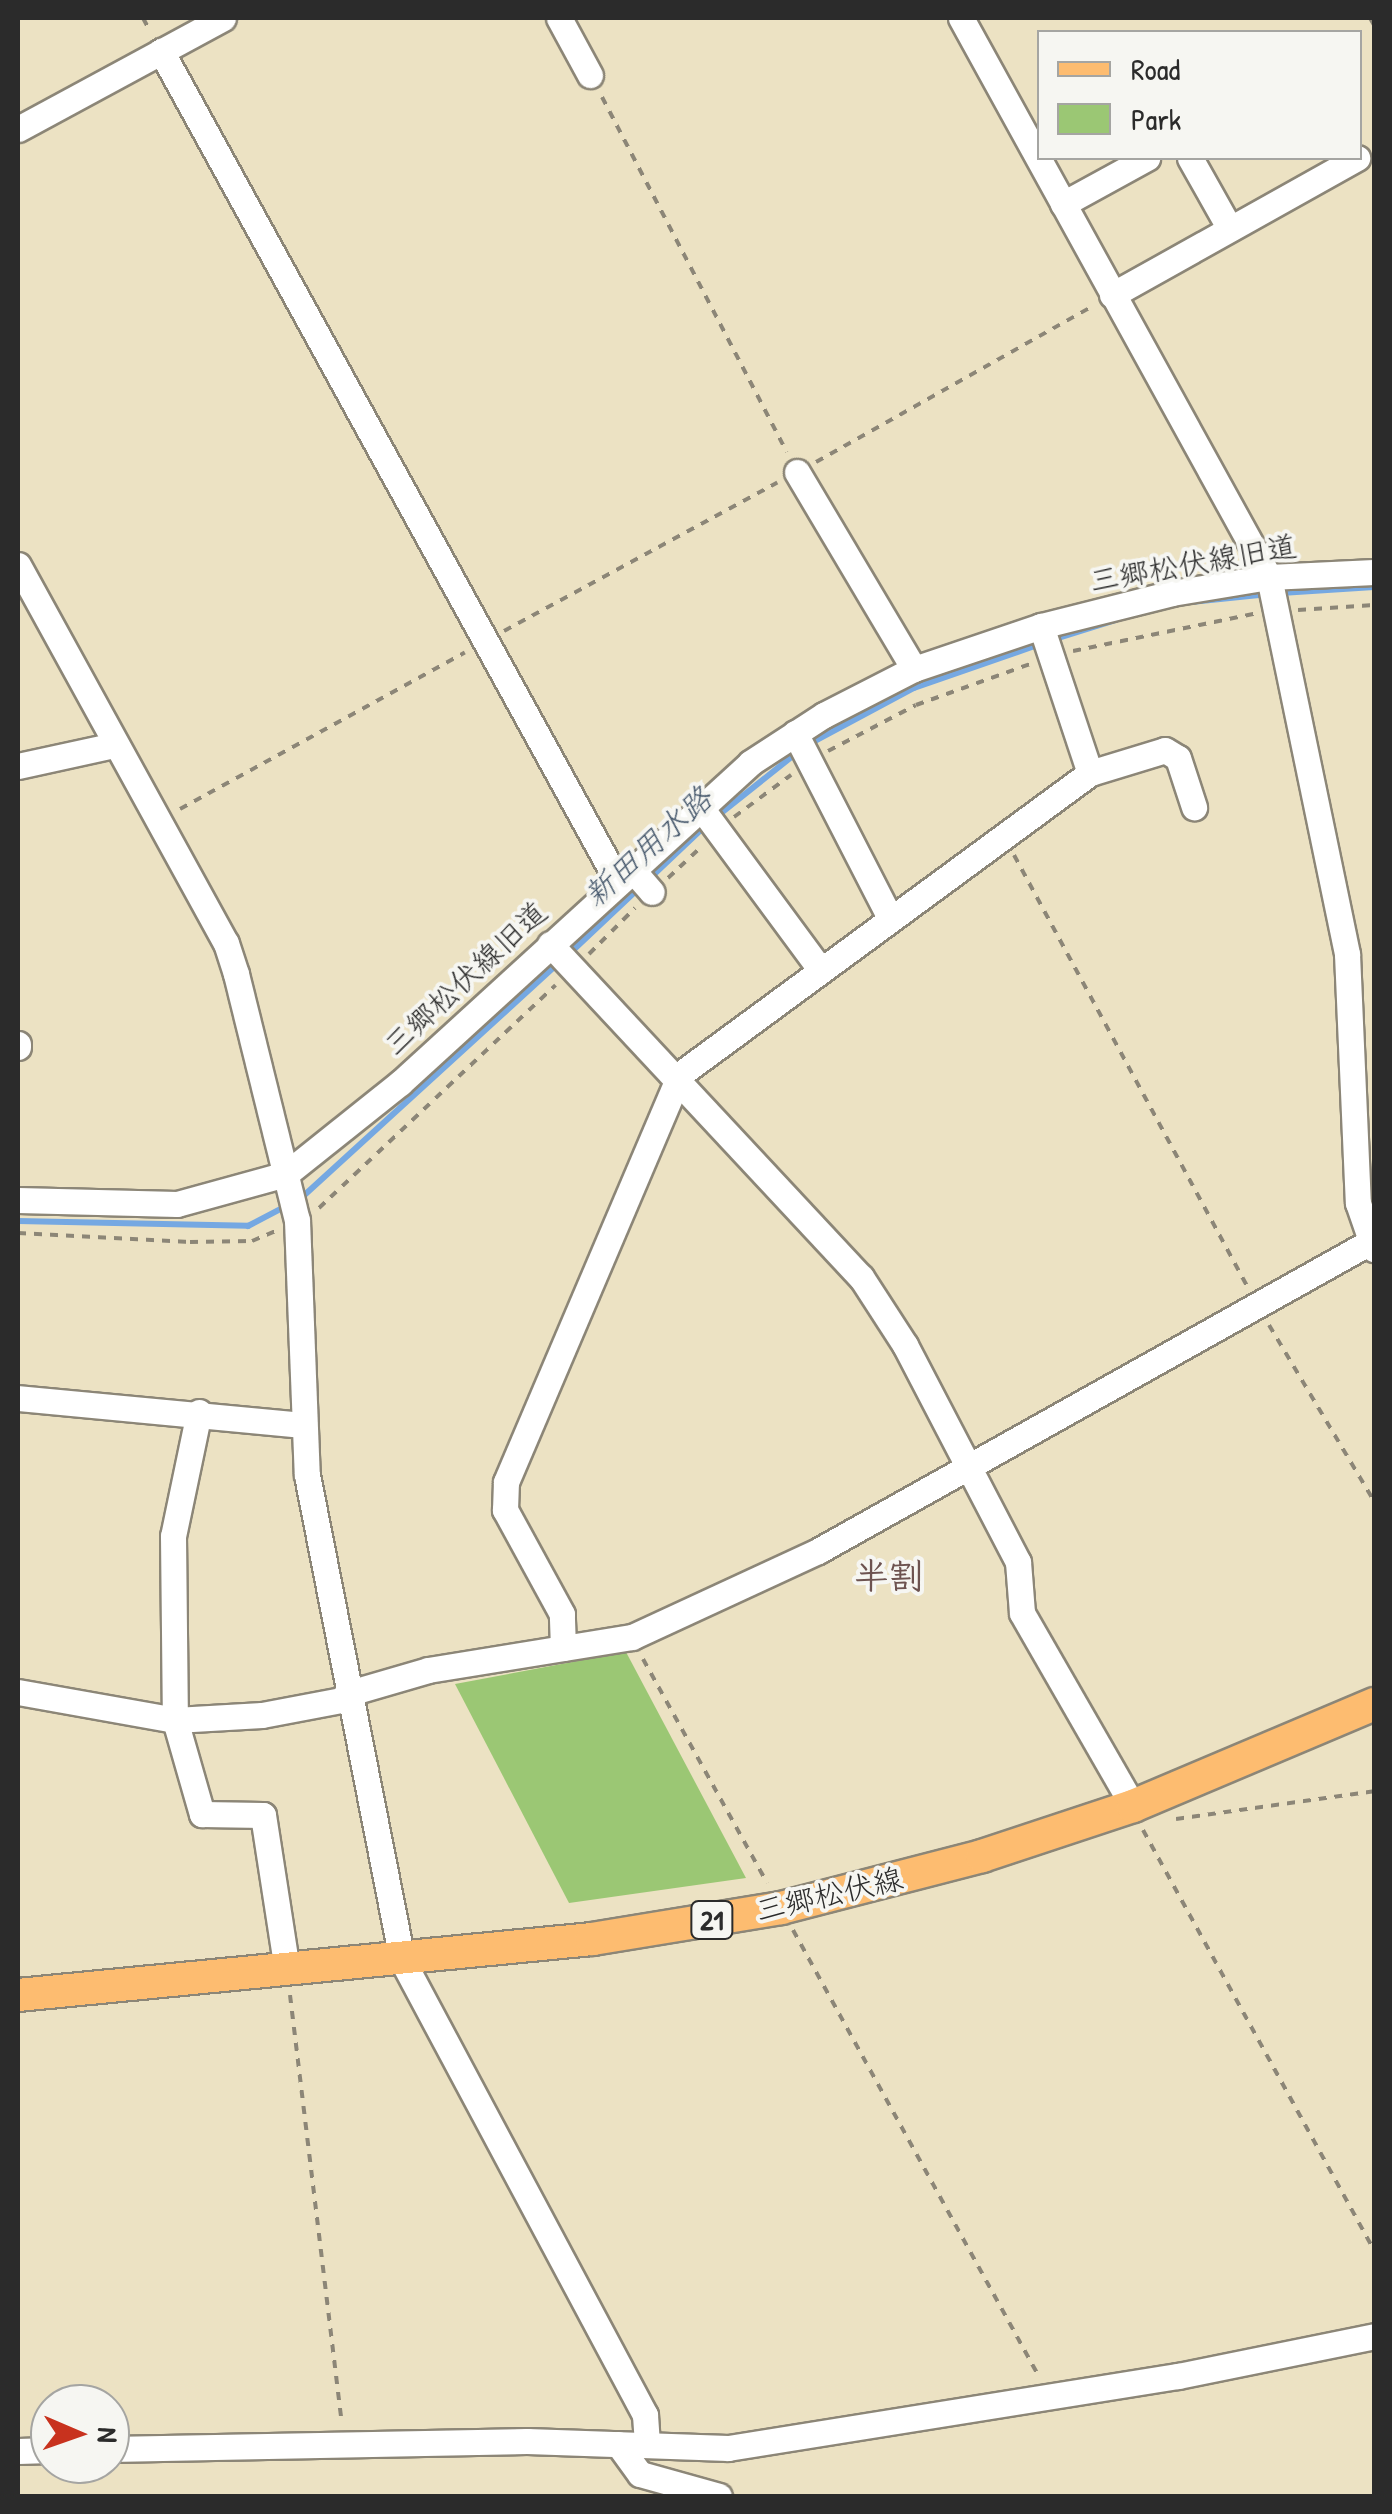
<!DOCTYPE html>
<html>
<head>
<meta charset="utf-8">
<style>
	body { margin:0 }
	#map { position:relative; width:1392px; height:2514px; overflow:hidden; background:#ece2c3; font-family:"Patrick Hand","Klee One",sans-serif }
	div>[style] { position:absolute }
	.green>* { inset:0; background:#9bc774 }
	.stream>* { height:6px; margin:-3px; padding:0 3px; transform-origin:3px; border-radius:3px; background:#75a8e2 }
	.path>* { height:4px; margin-top:-2px; transform-origin:0; background:repeating-linear-gradient(90deg,#8c8677 0 8px,transparent 0 16px) }
	.roads { filter:drop-shadow(2px 0 #8c8677) drop-shadow(-2px 0 #8c8677) drop-shadow(0 2px #8c8677) drop-shadow(0 -2px #8c8677) }
	.minor>* { height:25px; margin:-12.5px; padding:0 12.5px; transform-origin:12.5px; border-radius:12.5px; background:#fff }
	.major>* { height:32px; margin:-16px; padding:0 16px; transform-origin:16px; border-radius:16px; background:#fdbc70 }
	span { translate:-50% -50%; white-space:nowrap; text-align:center; line-height:1.15; -webkit-text-stroke:8px #f6f6f2; paint-order:stroke }
	.shield-label span { padding:2px 8px; background:#f6f6f2; border:2px solid; border-radius:8px; -webkit-text-stroke-width:0 }
	.shield-label { font-size:28px; color:#2b2b2b; font-weight:700 }
	.street-label { font-size:30px; color:#2b2b2b }
	.water-label { font-size:32px; color:#45576b; font-style:italic }
	.quarter-label { font-size:35px; color:#6d5350; font-weight:700 }
	.frame { position:absolute; inset:0; border:20px solid #2b2b2b; pointer-events:none }
	.legend { position:absolute; left:1037px; top:30px; width:325px; height:130px; box-sizing:border-box; background:#f6f6f2; border:2px solid #a5a5a2; margin:0; padding:12px 18px; list-style:none; font-size:30px; color:#2b2b2b }
	.legend li { display:flex; align-items:center; gap:20px; height:50px }
	.legend b { width:50px; border:2px solid #a5a5a2 }
	.north { position:absolute; left:30px; top:2384px; width:100px; height:100px; box-sizing:border-box; background:#f6f6f2; border:2px solid #a5a5a2; border-radius:50%; rotate:92deg; font-size:28px; font-weight:700; line-height:40px; text-align:center; color:#2b2b2b }
	.north::after { content:''; display:block; margin:auto; width:35px; height:45px; background:#c8321e; clip-path:polygon(50% 0,100% 100%,50% 72%,0 100%) }
</style>
</head>
<body>
<div id="map">
	<div class="green">
		<i style="clip-path:polygon(626px 1652px,746px 1878px,569px 1903px,455px 1684px)"></i>
	</div>
	<div class="stream">
		<i style="left:1281px;top:593px;width:93px;rotate:-3.7deg"></i>
		<i style="left:1191px;top:602px;width:78px;rotate:-5.9deg"></i>
		<i style="left:1052px;top:640px;width:67px;rotate:-17.4deg"></i>
		<i style="left:809px;top:744px;width:119px;rotate:-28.1deg"></i>
		<i style="left:914px;top:688px;width:133px;rotate:-19.2deg"></i>
		<i style="left:715px;top:818px;width:107px;rotate:-38.6deg"></i>
		<i style="left:649px;top:879px;width:77px;rotate:-43.4deg"></i>
		<i style="left:569px;top:954px;width:98px;rotate:-43.3deg"></i>
		<i style="left:299px;top:1200px;width:352px;rotate:-42.4deg"></i>
		<i style="left:18px;top:1221px;width:230px;rotate:1.2deg"></i>
		<i style="left:248px;top:1226px;width:45px;rotate:-27.7deg"></i>
	</div>
	<div class="path">
		<i style="left:143px;top:18px;width:15px;rotate:62deg"></i>
		<i style="left:1370px;top:18px;width:8px;rotate:60deg"></i>
		<i style="left:602px;top:97px;width:400px;rotate:62.5deg"></i>
		<i style="left:816px;top:462px;width:316px;rotate:-29.4deg"></i>
		<i style="left:1298px;top:610px;width:76px;rotate:-3.8deg"></i>
		<i style="left:504px;top:631px;width:311px;rotate:-28.5deg"></i>
		<i style="left:1073px;top:651px;width:185px;rotate:-11.6deg"></i>
		<i style="left:828px;top:751px;width:99px;rotate:-27.6deg"></i>
		<i style="left:916px;top:705px;width:121px;rotate:-19.8deg"></i>
		<i style="left:180px;top:809px;width:325px;rotate:-28.8deg"></i>
		<i style="left:734px;top:817px;width:71px;rotate:-36.4deg"></i>
		<i style="left:1014px;top:855px;width:490px;rotate:61.6deg"></i>
		<i style="left:668px;top:878px;width:45px;rotate:-43.2deg"></i>
		<i style="left:589px;top:954px;width:65px;rotate:-45deg"></i>
		<i style="left:319px;top:1208px;width:325px;rotate:-43.3deg"></i>
		<i style="left:18px;top:1233px;width:172px;rotate:3deg"></i>
		<i style="left:190px;top:1242px;width:62px;rotate:-0.9deg"></i>
		<i style="left:252px;top:1241px;width:26px;rotate:-23deg"></i>
		<i style="left:1269px;top:1325px;width:205px;rotate:59.2deg"></i>
		<i style="left:643px;top:1659px;width:256px;rotate:61deg"></i>
		<i style="left:1176px;top:1819px;width:200px;rotate:-8deg"></i>
		<i style="left:1143px;top:1830px;width:480px;rotate:61.2deg"></i>
		<i style="left:793px;top:1930px;width:506px;rotate:61.15deg"></i>
		<i style="left:290px;top:1995px;width:430px;rotate:83.1deg"></i>
	</div>
	<div class="roads">
		<div class="minor">
			<i style="left:559px;top:18px;width:65px;rotate:61.5deg"></i>
			<i style="left:961px;top:18px;width:638px;rotate:61.15deg"></i>
			<i style="left:1269px;top:577px;width:385px;rotate:78.3deg"></i>
			<i style="left:1347px;top:954px;width:249px;rotate:87.5deg"></i>
			<i style="left:1358px;top:1203px;width:49px;rotate:70.8deg"></i>
			<i style="left:161px;top:51px;width:946px;rotate:61.19deg"></i>
			<i style="left:18px;top:129px;width:233px;rotate:-28.4deg"></i>
			<i style="left:1190px;top:158px;width:81px;rotate:60.6deg"></i>
			<i style="left:1063px;top:204px;width:96px;rotate:-28.7deg"></i>
			<i style="left:1112px;top:295px;width:281px;rotate:-29.2deg"></i>
			<i style="left:797px;top:472px;width:229px;rotate:59.3deg"></i>
			<i style="left:18px;top:565px;width:431px;rotate:61.2deg"></i>
			<i style="left:226px;top:943px;width:33px;rotate:72deg"></i>
			<i style="left:236px;top:974px;width:253px;rotate:76.1deg"></i>
			<i style="left:297px;top:1220px;width:255px;rotate:87.8deg"></i>
			<i style="left:307px;top:1475px;width:494px;rotate:78.9deg"></i>
			<i style="left:402px;top:1960px;width:516px;rotate:61.89deg"></i>
			<i style="left:645px;top:2415px;width:28px;rotate:86deg"></i>
			<i style="left:1041px;top:626px;width:155px;rotate:71.6deg"></i>
			<i style="left:795px;top:733px;width:206px;rotate:62.8deg"></i>
			<i style="left:18px;top:766px;width:98px;rotate:-12.3deg"></i>
			<i style="left:699px;top:805px;width:204px;rotate:53.6deg"></i>
			<i style="left:630px;top:867px;width:33px;rotate:49deg"></i>
			<i style="left:550px;top:944px;width:456px;rotate:47deg"></i>
			<i style="left:861px;top:1277px;width:81px;rotate:57.1deg"></i>
			<i style="left:905px;top:1345px;width:245px;rotate:62.5deg"></i>
			<i style="left:1018px;top:1562px;width:51px;rotate:85.5deg"></i>
			<i style="left:1022px;top:1613px;width:223px;rotate:60.1deg"></i>
			<i style="left:18px;top:1044px;width:3px;rotate:90deg"></i>
			<i style="left:675px;top:1078px;width:515px;rotate:-36.31deg"></i>
			<i style="left:1090px;top:773px;width:78px;rotate:-17deg"></i>
			<i style="left:1165px;top:750px;width:15px;rotate:32deg"></i>
			<i style="left:1178px;top:758px;width:52px;rotate:71.9deg"></i>
			<i style="left:18px;top:1200px;width:159px;rotate:1.4deg"></i>
			<i style="left:177px;top:1204px;width:113px;rotate:-15.4deg"></i>
			<i style="left:286px;top:1174px;width:146px;rotate:-38.6deg"></i>
			<i style="left:400px;top:1083px;width:474px;rotate:-42.4deg"></i>
			<i style="left:750px;top:763px;width:88px;rotate:-33deg"></i>
			<i style="left:824px;top:715px;width:101px;rotate:-27.1deg"></i>
			<i style="left:914px;top:669px;width:134px;rotate:-18.7deg"></i>
			<i style="left:1041px;top:626px;width:135px;rotate:-14.1deg"></i>
			<i style="left:1172px;top:593px;width:98px;rotate:-9.4deg"></i>
			<i style="left:1269px;top:577px;width:105px;rotate:-2.7deg"></i>
			<i style="left:18px;top:1398px;width:287px;rotate:5.4deg"></i>
			<i style="left:199px;top:1412px;width:127px;rotate:101.8deg"></i>
			<i style="left:173px;top:1536px;width:184px;rotate:89.4deg"></i>
			<i style="left:175px;top:1720px;width:98px;rotate:74deg"></i>
			<i style="left:202px;top:1814px;width:61px;rotate:0.9deg"></i>
			<i style="left:263px;top:1815px;width:157px;rotate:81.2deg"></i>
			<i style="left:563px;top:1648px;width:34px;rotate:-92deg"></i>
			<i style="left:562px;top:1614px;width:119px;rotate:-118.7deg"></i>
			<i style="left:505px;top:1510px;width:28px;rotate:-88deg"></i>
			<i style="left:506px;top:1482px;width:436px;rotate:-66.9deg"></i>
			<i style="left:18px;top:1692px;width:159px;rotate:10.1deg"></i>
			<i style="left:175px;top:1720px;width:87px;rotate:-3.3deg"></i>
			<i style="left:262px;top:1715px;width:86px;rotate:-10.7deg"></i>
			<i style="left:346px;top:1694px;width:85px;rotate:-16.3deg"></i>
			<i style="left:428px;top:1670px;width:207px;rotate:-9.2deg"></i>
			<i style="left:632px;top:1637px;width:205px;rotate:-24.8deg"></i>
			<i style="left:818px;top:1551px;width:633px;rotate:-29.24deg"></i>
			<i style="left:618px;top:2444px;width:37px;rotate:54deg"></i>
			<i style="left:640px;top:2474px;width:82px;rotate:15.6deg"></i>
			<i style="left:110px;top:2449px;width:417px;rotate:-1.1deg"></i>
			<i style="left:527px;top:2441px;width:201px;rotate:2deg"></i>
			<i style="left:728px;top:2448px;width:456px;rotate:-9.1deg"></i>
			<i style="left:1178px;top:2376px;width:200px;rotate:-11.5deg"></i>
			<i style="left:18px;top:2451px;width:32px;rotate:-2deg"></i>
		</div>
		<div class="major">
			<i style="left:18px;top:1995px;width:577px;rotate:-5.57deg"></i>
			<i style="left:592px;top:1939px;width:192px;rotate:-9.3deg"></i>
			<i style="left:781px;top:1908px;width:208px;rotate:-14.5deg"></i>
			<i style="left:982px;top:1856px;width:159px;rotate:-18.3deg"></i>
			<i style="left:1133px;top:1806px;width:262px;rotate:-22.9deg"></i>
		</div>
	</div>
	<div class="shield-label">
		<span style="left:712px;top:1920px">21</span>
	</div>
	<div class="street-label">
		<span style="left:1193px;top:563px;rotate:-10deg">三郷松伏線旧道</span>
		<span style="left:465px;top:978px;rotate:-43deg">三郷松伏線旧道</span>
		<span style="left:829px;top:1894px;rotate:-13deg">三郷松伏線</span>
	</div>
	<div class="water-label">
		<span style="left:648px;top:847px;rotate:-42deg">新田用水路</span>
	</div>
	<div class="quarter-label">
		<span style="left:889px;top:1576px">半割</span>
	</div>
	<div class="frame"></div>
	<ul class="legend">
	<li><b style="height:12px;background:#fdbc70"></b>Road</li>
	<li><b style="height:28px;background:#9bc774"></b>Park</li>
	</ul>
	<div class="north">N</div>
</div>
</body>
</html>
